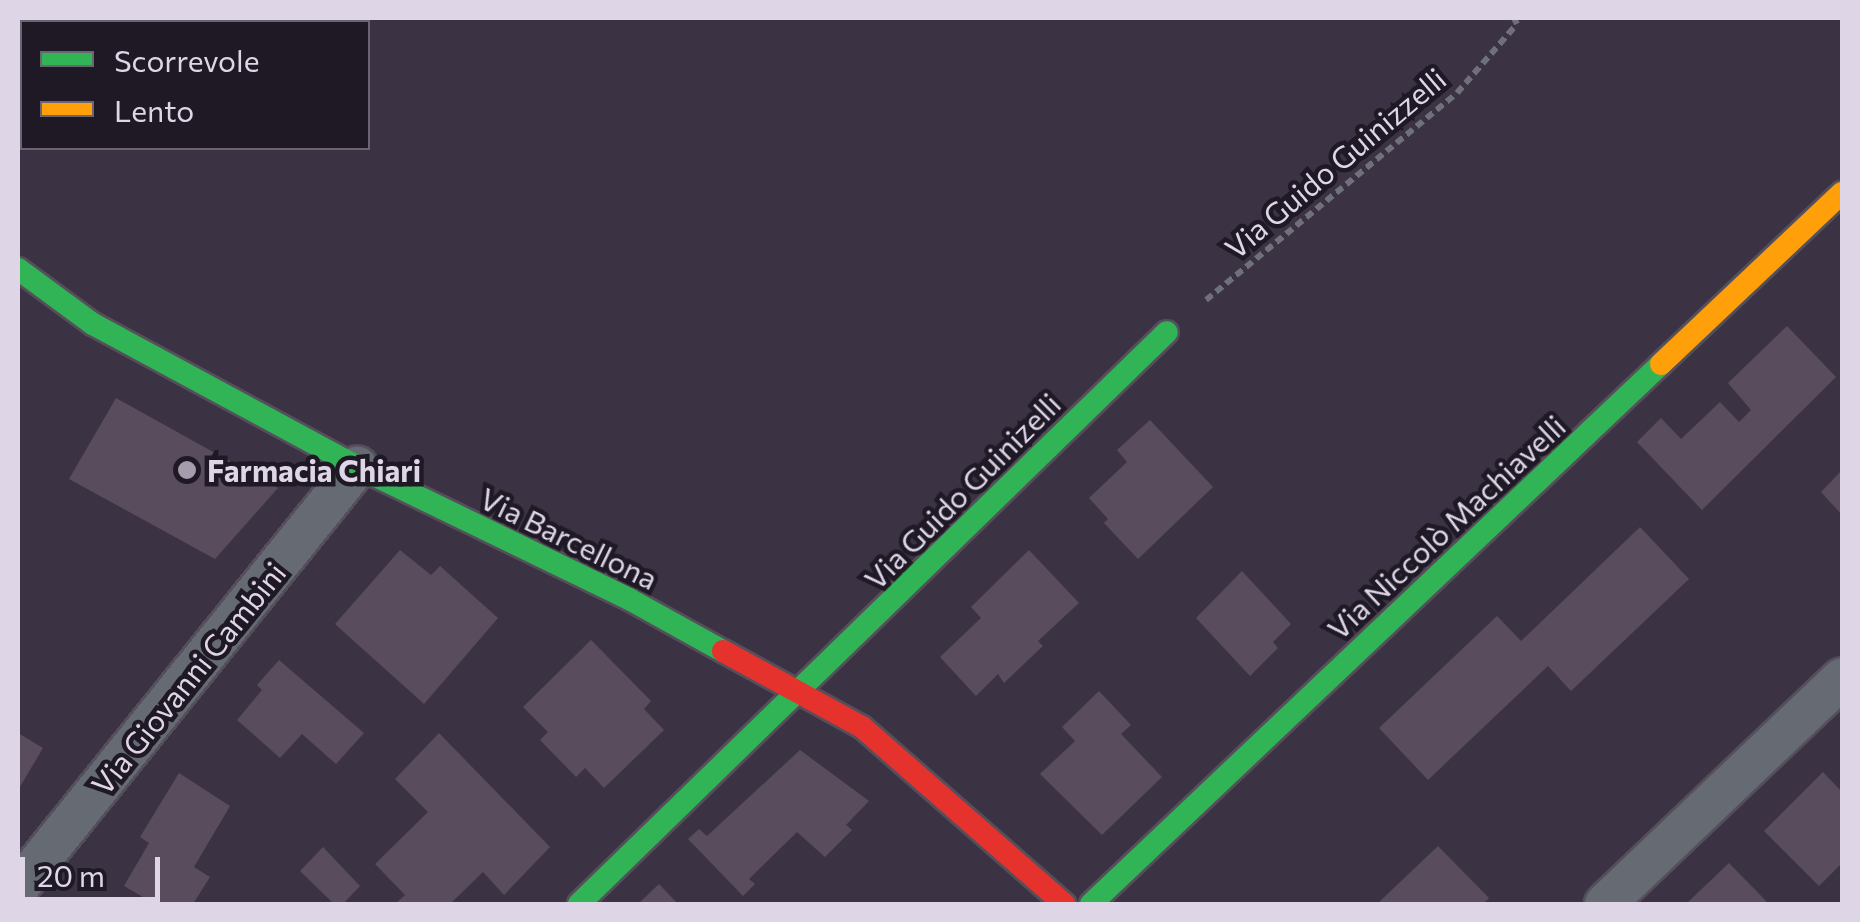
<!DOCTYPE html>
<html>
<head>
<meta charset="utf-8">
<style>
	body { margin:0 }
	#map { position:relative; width:1860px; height:922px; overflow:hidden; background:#3b3343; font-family:Commissioner,sans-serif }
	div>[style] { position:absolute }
	.building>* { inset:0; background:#594c5c }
	.path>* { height:6px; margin-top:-3px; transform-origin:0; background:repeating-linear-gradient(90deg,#6f7079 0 8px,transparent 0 13px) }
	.roads { filter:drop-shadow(2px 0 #554f5c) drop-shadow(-2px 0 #554f5c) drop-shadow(0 2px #554f5c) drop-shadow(0 -2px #554f5c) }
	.street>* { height:40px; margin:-20px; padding:0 20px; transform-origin:20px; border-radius:20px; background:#666b73 }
	.fast>* { height:22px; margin:-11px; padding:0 11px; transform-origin:11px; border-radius:11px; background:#30b455 }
	.slow>* { height:22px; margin:-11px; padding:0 11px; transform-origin:11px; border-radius:11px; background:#ff9f0a }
	.jam>* { height:22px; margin:-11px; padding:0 11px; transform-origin:11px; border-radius:11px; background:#e5322d }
	.dots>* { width:28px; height:28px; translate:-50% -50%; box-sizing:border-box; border:5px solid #1f1925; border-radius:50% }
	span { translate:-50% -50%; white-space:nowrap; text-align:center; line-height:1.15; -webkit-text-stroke:9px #1f1925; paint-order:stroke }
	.street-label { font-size:30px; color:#ded5e7 }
	.poi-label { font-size:30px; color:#ded5e7; font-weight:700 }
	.left { translate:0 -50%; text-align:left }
	.frame { position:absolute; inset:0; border:20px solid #ded5e7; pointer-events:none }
	.legend { position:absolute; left:20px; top:20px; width:350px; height:130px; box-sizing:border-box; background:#1f1925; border:2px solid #6b6473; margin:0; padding:12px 18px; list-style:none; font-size:30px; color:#ded5e7 }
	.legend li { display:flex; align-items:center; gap:20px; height:50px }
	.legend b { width:50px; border:2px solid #6b6473 }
	.scale { position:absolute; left:20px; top:857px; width:140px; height:45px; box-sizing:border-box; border:5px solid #ded5e7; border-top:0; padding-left:12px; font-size:30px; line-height:35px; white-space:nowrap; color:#ded5e7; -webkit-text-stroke:8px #1f1925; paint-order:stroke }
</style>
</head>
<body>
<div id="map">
	<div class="building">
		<i style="clip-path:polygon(1787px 326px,1836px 377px,1702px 510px,1637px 442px,1661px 418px,1681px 439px,1720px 402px,1739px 422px,1751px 410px,1728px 383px)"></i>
		<i style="clip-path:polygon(116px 398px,278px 488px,215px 559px,69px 479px)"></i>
		<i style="clip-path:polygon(1150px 420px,1213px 487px,1138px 559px,1104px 523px,1108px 519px,1089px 498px,1127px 462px,1117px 450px)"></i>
		<i style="clip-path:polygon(1842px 470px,1842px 515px,1821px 492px)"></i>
		<i style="clip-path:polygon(1640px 527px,1689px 579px,1571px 691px,1548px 666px,1428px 780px,1379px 728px,1497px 616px,1521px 641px)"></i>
		<i style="clip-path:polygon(400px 550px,431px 575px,440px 566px,498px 618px,424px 704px,335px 624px)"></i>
		<i style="clip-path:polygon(1029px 550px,1079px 603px,1038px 641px,1043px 646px,1004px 683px,998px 674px,976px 696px,940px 657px,981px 618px,971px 607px)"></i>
		<i style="clip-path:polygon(1242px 571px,1291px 624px,1273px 642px,1278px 648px,1250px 676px,1196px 618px)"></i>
		<i style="clip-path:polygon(591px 640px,651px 701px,644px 709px,664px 730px,604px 788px,585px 768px,576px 777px,540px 740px,548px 732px,523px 707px)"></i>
		<i style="clip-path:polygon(279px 660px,364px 733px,336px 764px,302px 734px,280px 758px,237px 720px,262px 690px,257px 685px)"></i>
		<i style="clip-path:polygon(1099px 691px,1131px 725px,1121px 734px,1162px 777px,1102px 835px,1040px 774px,1075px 741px,1062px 727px)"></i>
		<i style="clip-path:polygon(18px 733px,43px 748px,18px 790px)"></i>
		<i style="clip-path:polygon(439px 733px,550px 847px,504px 895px,483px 872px,450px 904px,395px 904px,405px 895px,375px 864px,428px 812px,395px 779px)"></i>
		<i style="clip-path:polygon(800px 750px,869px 801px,846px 825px,852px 830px,825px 857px,797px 832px,749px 879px,755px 884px,743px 896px,688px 839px,699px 829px,707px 836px)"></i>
		<i style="clip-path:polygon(1823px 772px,1842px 792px,1842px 863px,1819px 886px,1764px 831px)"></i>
		<i style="clip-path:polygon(179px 773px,230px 806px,194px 867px,210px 877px,193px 904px,155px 904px,124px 886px,149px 843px,140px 837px)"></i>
		<i style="clip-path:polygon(1438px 846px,1489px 898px,1483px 904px,1377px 904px)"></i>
		<i style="clip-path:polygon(323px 847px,360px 886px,343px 904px,334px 904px,300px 871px)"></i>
		<i style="clip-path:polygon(1729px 863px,1769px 904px,1686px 904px)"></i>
		<i style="clip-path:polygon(659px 884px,678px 904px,638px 904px)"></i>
	</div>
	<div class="path">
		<i style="left:1206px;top:300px;width:325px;rotate:-39.5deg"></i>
		<i style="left:1457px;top:93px;width:91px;rotate:-49deg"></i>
		<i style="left:1517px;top:24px;width:7px;rotate:-117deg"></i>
	</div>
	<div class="roads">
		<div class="street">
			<i style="left:18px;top:888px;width:541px;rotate:-51.16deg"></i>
			<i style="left:1605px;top:904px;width:327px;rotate:-43.6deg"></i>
		</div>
		<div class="fast">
			<i style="left:18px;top:269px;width:93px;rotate:36.3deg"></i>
			<i style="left:93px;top:324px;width:300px;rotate:28.4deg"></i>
			<i style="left:357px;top:467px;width:302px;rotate:25.9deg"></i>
			<i style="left:629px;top:599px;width:107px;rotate:29deg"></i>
			<i style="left:579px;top:904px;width:820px;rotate:-44.21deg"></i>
			<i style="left:1091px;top:904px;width:785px;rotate:-43.45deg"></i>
		</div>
		<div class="slow">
			<i style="left:1661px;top:364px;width:249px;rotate:-43.4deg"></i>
		</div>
		<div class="jam">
			<i style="left:723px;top:651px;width:158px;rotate:28.7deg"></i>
			<i style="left:862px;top:727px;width:269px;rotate:41.2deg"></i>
		</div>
	</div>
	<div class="dots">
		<i style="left:187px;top:470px;background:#a59cae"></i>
	</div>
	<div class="street-label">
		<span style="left:1335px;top:163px;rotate:-40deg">Via Guido Guinizzelli</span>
		<span style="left:962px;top:491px;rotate:-45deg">Via Guido Guinizelli</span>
		<span style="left:1446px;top:527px;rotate:-43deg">Via Niccolò Machiavelli</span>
		<span style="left:569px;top:538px;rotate:26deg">Via Barcellona</span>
		<span style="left:188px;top:678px;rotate:-51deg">Via Giovanni Cambini</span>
	</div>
	<div class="poi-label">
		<span class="left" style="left:207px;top:470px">Farmacia Chiari</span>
	</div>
	<div class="frame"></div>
	<ul class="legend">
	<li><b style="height:12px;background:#30b455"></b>Scorrevole</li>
	<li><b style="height:12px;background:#ff9f0a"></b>Lento</li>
	</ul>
	<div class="scale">20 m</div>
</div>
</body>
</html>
